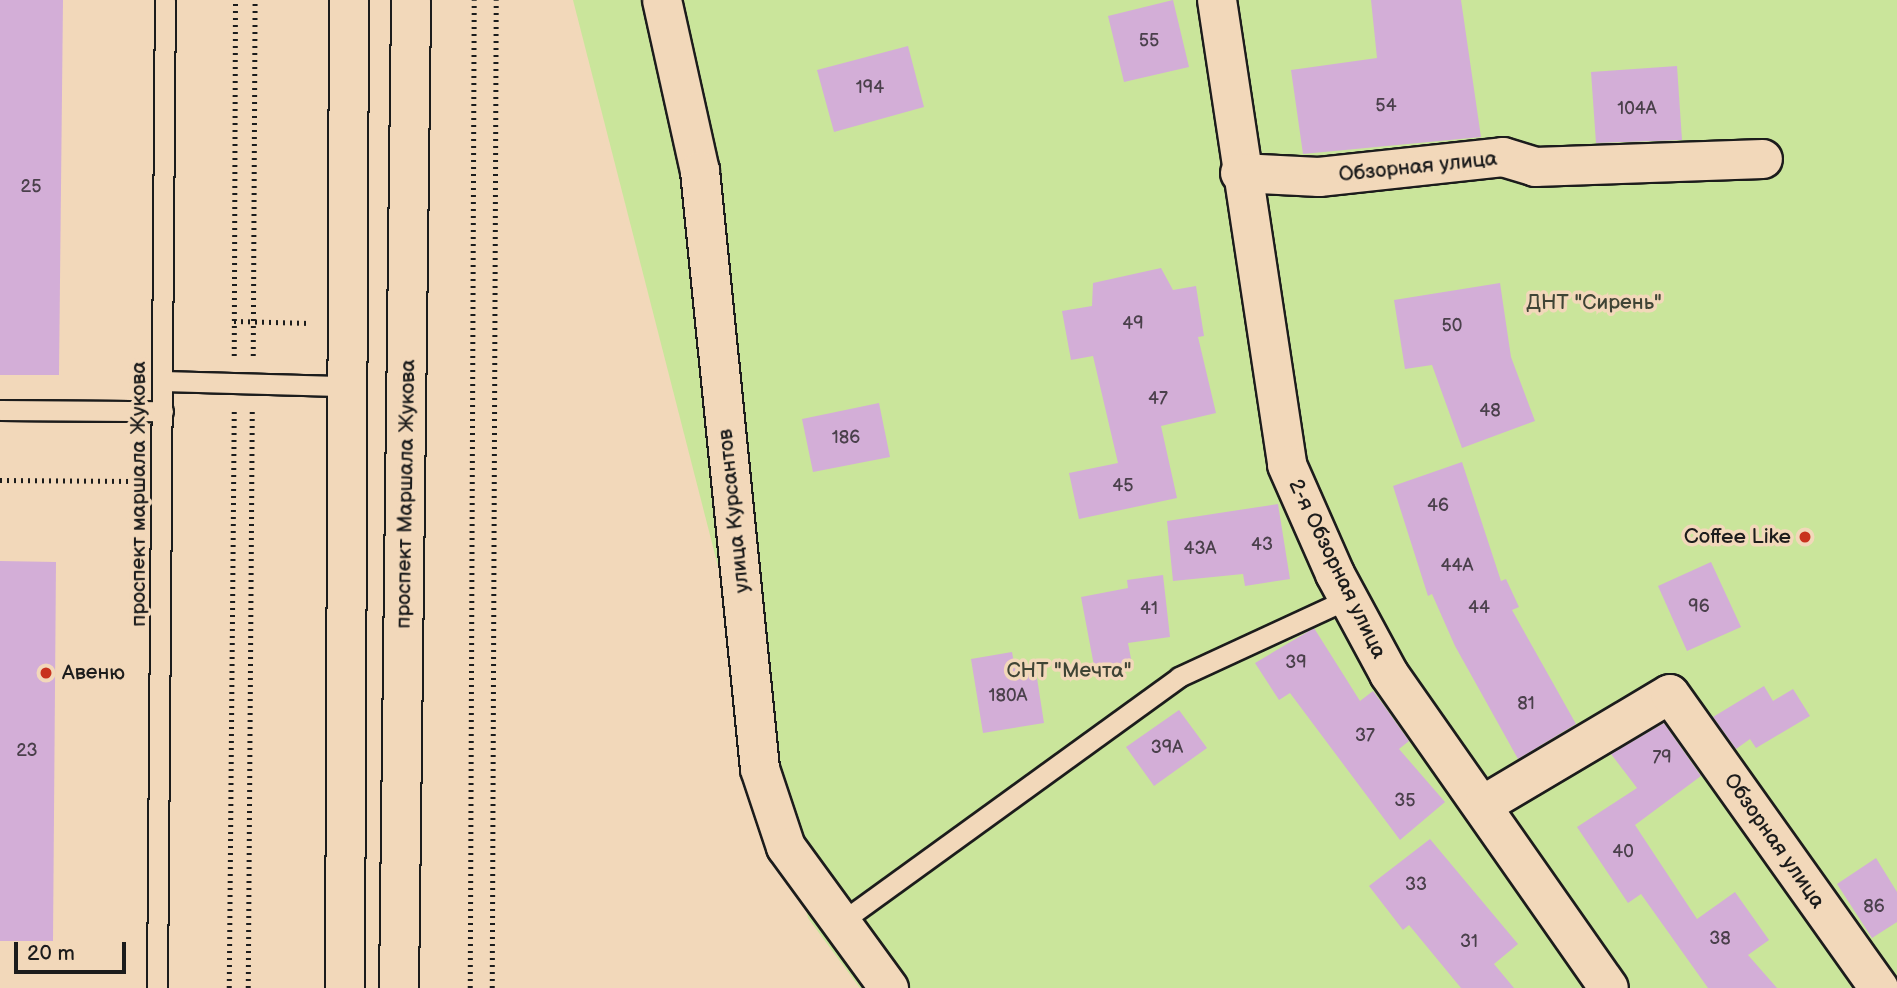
<!DOCTYPE html>
<html>
<head>
<meta charset="utf-8">
<style>
	body { margin:0 }
	#map { position:relative; width:1897px; height:988px; overflow:hidden; background:#f2d8ba; font-family:"Balsamiq Sans",sans-serif }
	div>[style] { position:absolute }
	.green>* { inset:0; background:#cae59b }
	.building>* { inset:0; background:#d3aed7 }
	.path>* { height:4.5px; margin-top:-2.25px; transform-origin:0; background:repeating-linear-gradient(90deg,#1c1c1c 0 2px,transparent 0 7px) }
	.roads { filter:drop-shadow(2px 0 #1c1c1c) drop-shadow(-2px 0 #1c1c1c) drop-shadow(0 2px #1c1c1c) drop-shadow(0 -2px #1c1c1c) }
	.service>* { height:19px; margin:-9.5px; padding:0 9.5px; transform-origin:9.5px; border-radius:9.5px; background:#f2d8ba }
	.minor>* { height:38px; margin:-19px; padding:0 19px; transform-origin:19px; border-radius:19px; background:#f2d8ba }
	.dots>* { width:19px; height:19px; translate:-50% -50%; box-sizing:border-box; border:4px solid #f2d8ba; border-radius:50% }
	span { translate:-50% -50%; white-space:nowrap; text-align:center; line-height:1.15; -webkit-text-stroke:7px #f2d8ba; paint-order:stroke }
	.number-label { font-size:18px; color:#4a404b }
	.number-label span { -webkit-text-stroke-width:0 }
	.street-label { font-size:21px; color:#1c1c1c }
	.park-label { font-size:21px; color:#3f4435 }
	.poi-label { font-size:21px; color:#1c1c1c }
	.right { translate:-100% -50%; text-align:right }
	.left { translate:0 -50%; text-align:left }
	.scale { position:absolute; left:14px; top:942px; width:112px; height:32px; box-sizing:border-box; border:4px solid #1c1c1c; border-top:0; padding-left:9px; font-size:21px; line-height:24px; white-space:nowrap; color:#1c1c1c; -webkit-text-stroke:5px #f2d8ba; paint-order:stroke }
</style>
</head>
<body>
<div id="map">
	<div class="green">
		<i style="clip-path:polygon(573px 0,1897px 0,1897px 988px,860px 988px,808px 918px)"></i>
	</div>
	<div class="building">
		<i style="clip-path:polygon(0 0,63px 0,59px 375px,0 375px)"></i>
		<i style="clip-path:polygon(1173px 0,1189px 67px,1124px 82px,1108px 16px)"></i>
		<i style="clip-path:polygon(1371px 0,1461px 0,1481px 137px,1303px 154px,1291px 70px,1377px 58px)"></i>
		<i style="clip-path:polygon(908px 46px,924px 107px,834px 132px,817px 70px)"></i>
		<i style="clip-path:polygon(1677px 66px,1682px 140px,1596px 143px,1591px 72px)"></i>
		<i style="clip-path:polygon(1161px 268px,1173px 290px,1196px 286px,1204px 336px,1198px 337px,1216px 413px,1161px 426px,1177px 498px,1079px 519px,1069px 473px,1118px 463px,1093px 356px,1071px 360px,1062px 311px,1092px 306px,1093px 283px)"></i>
		<i style="clip-path:polygon(1500px 283px,1511px 357px,1535px 421px,1462px 448px,1432px 365px,1405px 369px,1394px 300px)"></i>
		<i style="clip-path:polygon(879px 403px,890px 457px,813px 472px,802px 419px)"></i>
		<i style="clip-path:polygon(1462px 462px,1501px 581px,1506px 579px,1519px 607px,1512px 610px,1576px 724px,1518px 759px,1455px 646px,1432px 594px,1428px 596px,1393px 486px)"></i>
		<i style="clip-path:polygon(1278px 504px,1290px 579px,1245px 586px,1243px 574px,1173px 581px,1167px 521px)"></i>
		<i style="clip-path:polygon(0 561px,56px 562px,53px 941px,0 941px)"></i>
		<i style="clip-path:polygon(1711px 562px,1741px 627px,1687px 651px,1658px 586px)"></i>
		<i style="clip-path:polygon(1163px 575px,1170px 637px,1128px 643px,1132px 664px,1095px 671px,1081px 597px,1128px 588px,1127px 580px)"></i>
		<i style="clip-path:polygon(1314px 628px,1360px 701px,1373px 691px,1385px 707px,1409px 741px,1399px 749px,1445px 802px,1400px 840px,1290px 693px,1279px 700px,1255px 663px)"></i>
		<i style="clip-path:polygon(1012px 652px,1015px 669px,1035px 665px,1044px 723px,983px 733px,971px 659px)"></i>
		<i style="clip-path:polygon(1764px 686px,1773px 701px,1793px 689px,1810px 716px,1756px 748px,1750px 739px,1736px 749px,1713px 717px)"></i>
		<i style="clip-path:polygon(1179px 710px,1207px 748px,1154px 786px,1126px 747px)"></i>
		<i style="clip-path:polygon(1664px 723px,1701px 776px,1635px 825px,1697px 919px,1735px 892px,1769px 940px,1748px 955px,1777px 988px,1708px 988px,1641px 894px,1628px 903px,1577px 827px,1637px 788px,1611px 754px)"></i>
		<i style="clip-path:polygon(1430px 839px,1518px 944px,1494px 964px,1514px 988px,1461px 988px,1409px 925px,1403px 930px,1369px 886px)"></i>
		<i style="clip-path:polygon(1876px 858px,1897px 892px,1897px 922px,1872px 938px,1837px 884px)"></i>
	</div>
	<div class="path">
		<i style="left:234px;top:321px;width:76px;rotate:1.5deg"></i>
		<i style="left:234px;top:356px;width:356px;rotate:-89.8deg"></i>
		<i style="left:253px;top:356px;width:356px;rotate:-89.7deg"></i>
		<i style="left:0;top:480px;width:133px;rotate:0.4deg"></i>
		<i style="left:229px;top:988px;width:578px;rotate:-89.5deg"></i>
		<i style="left:248px;top:988px;width:578px;rotate:-89.6deg"></i>
		<i style="left:470px;top:988px;width:988px;rotate:-89.77deg"></i>
		<i style="left:492px;top:988px;width:988px;rotate:-89.77deg"></i>
	</div>
	<div class="roads">
		<div class="service">
			<i style="left:163px;top:381px;width:184px;rotate:1.6deg"></i>
			<i style="left:0;top:410px;width:163px;rotate:0.4deg"></i>
			<i style="left:841px;top:922px;width:417px;rotate:-35.9deg"></i>
			<i style="left:1179px;top:677px;width:186px;rotate:-24.8deg"></i>
			<i style="left:157px;top:988px;width:988px;rotate:-89.54deg"></i>
		</div>
		<div class="minor">
			<i style="left:662px;top:0;width:175px;rotate:77.5deg"></i>
			<i style="left:700px;top:171px;width:601px;rotate:84.27deg"></i>
			<i style="left:760px;top:769px;width:82px;rotate:71.6deg"></i>
			<i style="left:786px;top:847px;width:175px;rotate:53.9deg"></i>
			<i style="left:1217px;top:0;width:470px;rotate:81.4deg"></i>
			<i style="left:1287px;top:465px;width:119px;rotate:66.2deg"></i>
			<i style="left:1335px;top:574px;width:114px;rotate:61.6deg"></i>
			<i style="left:1389px;top:674px;width:383px;rotate:55deg"></i>
			<i style="left:1240px;top:173px;width:79px;rotate:2.9deg"></i>
			<i style="left:1319px;top:177px;width:185px;rotate:-6.2deg"></i>
			<i style="left:1503px;top:157px;width:34px;rotate:17deg"></i>
			<i style="left:1535px;top:167px;width:228px;rotate:-2deg"></i>
			<i style="left:1483px;top:805px;width:217px;rotate:-30.7deg"></i>
			<i style="left:1670px;top:694px;width:361px;rotate:54.6deg"></i>
			<i style="left:345px;top:988px;width:988px;rotate:-89.77deg"></i>
			<i style="left:399px;top:988px;width:988px;rotate:-89.3deg"></i>
		</div>
	</div>
	<div class="dots">
		<i style="left:1805px;top:537px;background:#c8321e"></i>
		<i style="left:46px;top:673px;background:#c8321e"></i>
	</div>
	<div class="number-label">
		<span style="left:1149px;top:41px">55</span>
		<span style="left:870px;top:88px">194</span>
		<span style="left:1386px;top:106px">54</span>
		<span style="left:1637px;top:109px">104А</span>
		<span style="left:31px;top:187px">25</span>
		<span style="left:1133px;top:324px">49</span>
		<span style="left:1452px;top:326px">50</span>
		<span style="left:1158px;top:399px">47</span>
		<span style="left:1490px;top:411px">48</span>
		<span style="left:846px;top:438px">186</span>
		<span style="left:1123px;top:486px">45</span>
		<span style="left:1438px;top:506px">46</span>
		<span style="left:1262px;top:545px">43</span>
		<span style="left:1200px;top:549px">43А</span>
		<span style="left:1457px;top:566px">44А</span>
		<span style="left:1699px;top:607px">96</span>
		<span style="left:1479px;top:608px">44</span>
		<span style="left:1149px;top:609px">41</span>
		<span style="left:1296px;top:663px">39</span>
		<span style="left:1008px;top:696px">180А</span>
		<span style="left:1526px;top:704px">81</span>
		<span style="left:1365px;top:736px">37</span>
		<span style="left:1167px;top:748px">39А</span>
		<span style="left:27px;top:751px">23</span>
		<span style="left:1662px;top:758px">79</span>
		<span style="left:1405px;top:801px">35</span>
		<span style="left:1623px;top:852px">40</span>
		<span style="left:1416px;top:885px">33</span>
		<span style="left:1874px;top:907px">86</span>
		<span style="left:1720px;top:939px">38</span>
		<span style="left:1469px;top:942px">31</span>
	</div>
	<div class="street-label">
		<span style="left:1418px;top:167px;rotate:-6deg">Обзорная улица</span>
		<span style="left:139px;top:494px;rotate:-90deg">проспект маршала Жукова</span>
		<span style="left:406px;top:494px;rotate:-89deg">проспект Маршала Жукова</span>
		<span style="left:734px;top:511px;rotate:-96deg">улица Курсантов</span>
		<span style="left:1337px;top:569px;rotate:64deg">2-я Обзорная улица</span>
		<span style="left:1774px;top:841px;rotate:55deg">Обзорная улица</span>
	</div>
	<div class="park-label">
		<span style="left:1594px;top:303px">ДНТ "Сирень"</span>
		<span style="left:1069px;top:671px">СНТ "Мечта"</span>
	</div>
	<div class="poi-label">
		<span class="right" style="left:1791px;top:537px">Coffee Like</span>
		<span class="left" style="left:62px;top:673px">Авеню</span>
	</div>
	<div class="scale">20 m</div>
</div>
</body>
</html>
